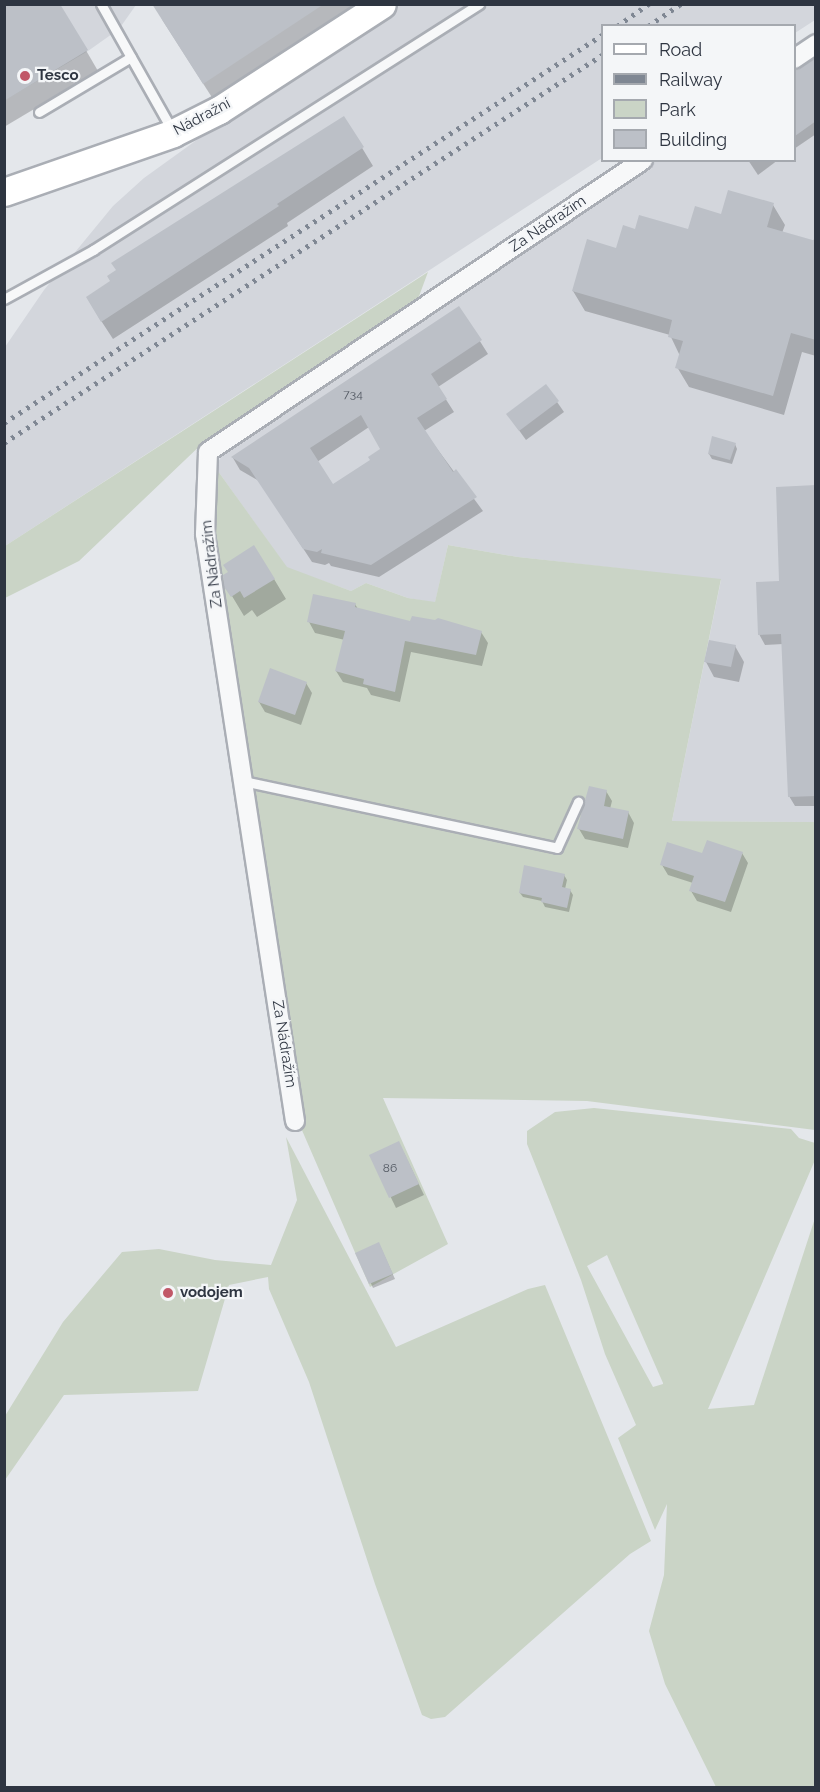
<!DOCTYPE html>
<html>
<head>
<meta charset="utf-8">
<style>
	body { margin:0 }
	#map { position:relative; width:820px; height:1792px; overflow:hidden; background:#e4e7eb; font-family:Raleway,sans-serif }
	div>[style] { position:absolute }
	.built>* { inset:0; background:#d3d6dc }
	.green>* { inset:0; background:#cad4c6 }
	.shadow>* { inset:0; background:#0003 }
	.building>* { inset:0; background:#bcc0c7 }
	.roads { filter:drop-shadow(2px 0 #aaaeb5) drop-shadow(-2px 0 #aaaeb5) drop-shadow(0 2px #aaaeb5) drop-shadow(0 -2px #aaaeb5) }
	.lane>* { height:9px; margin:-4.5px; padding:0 4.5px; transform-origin:4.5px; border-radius:4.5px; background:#f7f8f9 }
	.street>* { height:18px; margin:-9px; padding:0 9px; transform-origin:9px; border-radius:9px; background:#f7f8f9 }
	.secondary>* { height:27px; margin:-13.5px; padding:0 13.5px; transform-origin:13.5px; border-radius:13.5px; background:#fff }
	.rail>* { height:4.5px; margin-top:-2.25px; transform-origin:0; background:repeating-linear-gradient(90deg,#7f8793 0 3px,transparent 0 9px) }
	.dots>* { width:16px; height:16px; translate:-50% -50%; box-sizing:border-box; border:3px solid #f4f6f8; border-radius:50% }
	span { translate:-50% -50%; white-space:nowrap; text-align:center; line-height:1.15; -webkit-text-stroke:4.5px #f4f6f8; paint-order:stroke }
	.number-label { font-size:12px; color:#525862 }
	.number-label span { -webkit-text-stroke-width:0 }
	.poi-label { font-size:15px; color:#2e3541; font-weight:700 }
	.left { translate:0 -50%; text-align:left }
	.street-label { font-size:15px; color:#2e3541 }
	.frame { position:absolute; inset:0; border:6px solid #2e3541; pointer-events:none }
	.legend { position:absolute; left:601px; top:24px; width:195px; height:138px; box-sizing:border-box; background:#f4f6f8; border:2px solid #a5a9af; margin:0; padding:8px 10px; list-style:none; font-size:18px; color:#2e3541 }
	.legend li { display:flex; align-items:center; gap:12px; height:30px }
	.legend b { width:30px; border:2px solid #a5a9af }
</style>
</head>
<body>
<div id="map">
	<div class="built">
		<i style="clip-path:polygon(4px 5px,136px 5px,119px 29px,88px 51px,5px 100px)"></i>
		<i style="clip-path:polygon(400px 5px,815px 5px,815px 20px,795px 33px,794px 26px,602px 26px,602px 158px,5px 546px,5px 347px,44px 290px,113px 206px,144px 178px,255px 98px)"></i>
		<i style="clip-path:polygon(797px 66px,816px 96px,815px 822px,672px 821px,721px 580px,518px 557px,448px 545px,435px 603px,408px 598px,366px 583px,351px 591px,287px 568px,215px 467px,228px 446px,655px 161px,794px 160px,794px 68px)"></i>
	</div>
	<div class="green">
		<i style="clip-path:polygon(428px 272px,418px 299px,206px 440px,79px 561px,5px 598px,5px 546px)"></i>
		<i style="clip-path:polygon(215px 467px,287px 567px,351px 591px,366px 583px,408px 598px,435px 602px,448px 545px,518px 557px,721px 579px,672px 821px,815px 822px,815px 1130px,587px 1101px,383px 1098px,448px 1244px,370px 1287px,288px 1098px,300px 1094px,262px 897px,213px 597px)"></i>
		<i style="clip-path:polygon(evenodd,594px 1108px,791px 1129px,799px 1138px,815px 1143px,815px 1160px,708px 1409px,754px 1405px,815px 1218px,815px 1787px,716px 1787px,665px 1684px,649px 1631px,664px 1575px,667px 1504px,655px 1530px,618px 1438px,636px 1425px,605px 1354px,581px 1280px,527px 1144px,527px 1131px,555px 1112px,594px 1108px,607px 1255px,663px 1383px,663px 1384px,653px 1387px,587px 1266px,607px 1255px)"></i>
		<i style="clip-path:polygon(286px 1137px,396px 1347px,528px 1289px,545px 1285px,651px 1541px,630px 1554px,445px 1717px,431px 1719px,422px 1715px,375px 1584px,309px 1382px,269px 1289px,268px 1277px,229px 1285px,198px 1391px,64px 1395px,5px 1480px,5px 1416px,63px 1322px,122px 1252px,159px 1249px,215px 1260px,271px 1265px,297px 1200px)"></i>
	</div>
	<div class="shadow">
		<i style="clip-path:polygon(4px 4px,59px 4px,98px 71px,4px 127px)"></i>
		<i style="clip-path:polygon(155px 4px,357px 4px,213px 99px,163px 21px)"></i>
		<i style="clip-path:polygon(809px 73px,816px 134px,794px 149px,794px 83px)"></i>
		<i style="clip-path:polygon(344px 118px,373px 166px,287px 223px,288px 226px,113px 339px,98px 316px)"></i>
		<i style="clip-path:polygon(748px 160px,778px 160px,758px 175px)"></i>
		<i style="clip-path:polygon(773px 205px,785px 225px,782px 233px,813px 242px,816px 233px,816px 356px,802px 352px,784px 415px,689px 387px,677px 367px,680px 356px,670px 335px,585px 311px,573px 291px,636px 231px,689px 231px,722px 215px)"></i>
		<i style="clip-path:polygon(evenodd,459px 308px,488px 354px,438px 387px,454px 412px,424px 431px,483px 511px,379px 577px,331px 566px,329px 563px,325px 565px,312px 562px,259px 481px,240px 470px,233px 458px,459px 308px,369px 427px,382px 450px,372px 461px,333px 487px,317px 462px,369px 427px)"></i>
		<i style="clip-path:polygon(546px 386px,564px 412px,526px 440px,508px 415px)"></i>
		<i style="clip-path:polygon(735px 444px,737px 449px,732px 464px,712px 459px,709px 454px)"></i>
		<i style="clip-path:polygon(816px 487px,816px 806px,795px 806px,789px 796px,783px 644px,765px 645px,759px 634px)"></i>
		<i style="clip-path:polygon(274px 579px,286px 599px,257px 617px,252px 610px,244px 616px,226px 586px)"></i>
		<i style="clip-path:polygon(355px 604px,358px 609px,411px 623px,481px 632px,488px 643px,482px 666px,411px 652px,400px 702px,371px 695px,367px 688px,343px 682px,336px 671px,345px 640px,315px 633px,309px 622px)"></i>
		<i style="clip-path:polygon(735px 646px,744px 662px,739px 682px,714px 677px,706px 662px)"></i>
		<i style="clip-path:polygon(306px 683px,312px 693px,301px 725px,265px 712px,259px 702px)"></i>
		<i style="clip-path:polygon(606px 791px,612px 801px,610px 809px,628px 812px,634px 823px,628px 848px,585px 839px,579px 829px)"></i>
		<i style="clip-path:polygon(742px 853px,748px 863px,731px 912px,697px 901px,691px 891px,693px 883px,668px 875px,662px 865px,703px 855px)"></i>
		<i style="clip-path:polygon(564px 875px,567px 880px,565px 889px,570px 890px,573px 895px,569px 912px,545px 907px,542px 901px,523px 897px,520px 893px)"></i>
		<i style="clip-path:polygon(404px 1153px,424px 1195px,396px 1208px,371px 1156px)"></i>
		<i style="clip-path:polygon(381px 1248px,395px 1279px,373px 1288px,357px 1253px)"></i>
	</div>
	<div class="building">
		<i style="clip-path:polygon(4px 4px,60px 4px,88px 50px,4px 101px)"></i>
		<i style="clip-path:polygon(152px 4px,324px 4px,203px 84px)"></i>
		<i style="clip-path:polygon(816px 58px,816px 121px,795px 136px,795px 71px)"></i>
		<i style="clip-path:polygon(344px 116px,364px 147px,277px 204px,279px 206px,101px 322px,86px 297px,110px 281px,107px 276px,116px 270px,111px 263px)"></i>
		<i style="clip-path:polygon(728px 190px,774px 203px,767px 227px,816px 241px,816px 340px,791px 333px,773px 396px,675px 368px,683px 341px,668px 337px,672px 320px,572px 291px,587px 239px,616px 248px,623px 225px,635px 229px,639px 215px,688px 229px,695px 206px,721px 214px)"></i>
		<i style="clip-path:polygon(evenodd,459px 306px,482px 340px,431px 374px,447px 399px,417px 418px,453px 472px,456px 469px,477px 497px,371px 565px,321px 553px,322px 549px,317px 552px,303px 549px,249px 468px,231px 457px,459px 306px,361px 415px,380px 449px,368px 457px,370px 460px,333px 484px,310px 448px,361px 415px)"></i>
		<i style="clip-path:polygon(546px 384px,559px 401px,519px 431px,506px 414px)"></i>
		<i style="clip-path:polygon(712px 436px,736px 443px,730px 460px,708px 454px)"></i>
		<i style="clip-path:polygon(816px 485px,816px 796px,788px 797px,781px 634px,758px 635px,756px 582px,779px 581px,776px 487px)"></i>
		<i style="clip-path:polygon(254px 545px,275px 579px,244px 598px,240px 591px,231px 597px,224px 587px,223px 575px,228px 572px,223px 565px)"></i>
		<i style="clip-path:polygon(313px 594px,356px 603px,355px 607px,410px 621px,412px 616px,435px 620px,438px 618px,482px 631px,476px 655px,405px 641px,395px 692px,363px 684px,364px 679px,335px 671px,345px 631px,307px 622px)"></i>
		<i style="clip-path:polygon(709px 640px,736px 645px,731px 667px,704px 662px)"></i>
		<i style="clip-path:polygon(270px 668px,307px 682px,295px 715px,258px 702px)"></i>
		<i style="clip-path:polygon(589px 786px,607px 790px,604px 806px,629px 811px,623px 839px,577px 829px)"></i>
		<i style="clip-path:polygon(707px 840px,743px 852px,725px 902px,689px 891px,694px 876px,660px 865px,667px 842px,702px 853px)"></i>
		<i style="clip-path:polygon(524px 865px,565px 874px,562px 887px,571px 889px,567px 908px,541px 902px,542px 898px,519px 893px)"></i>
		<i style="clip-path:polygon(399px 1141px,419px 1184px,389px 1198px,369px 1155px)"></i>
		<i style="clip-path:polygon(379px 1242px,393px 1274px,369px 1284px,355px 1253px)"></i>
	</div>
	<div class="roads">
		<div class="lane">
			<i style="left:101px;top:4px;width:145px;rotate:60.6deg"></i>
			<i style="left:39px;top:112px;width:107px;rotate:-30.9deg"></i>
			<i style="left:4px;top:299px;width:102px;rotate:-28.8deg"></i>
			<i style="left:93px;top:250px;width:458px;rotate:-32.5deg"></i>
			<i style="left:243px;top:781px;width:321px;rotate:12deg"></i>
			<i style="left:557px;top:848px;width:51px;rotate:-65.5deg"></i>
		</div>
		<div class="street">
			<i style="left:794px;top:59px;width:27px;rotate:-34deg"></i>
			<i style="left:295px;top:1121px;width:594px;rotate:-98.72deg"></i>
			<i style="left:205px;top:534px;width:82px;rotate:-87.9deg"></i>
			<i style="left:208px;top:452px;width:524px;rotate:-33.87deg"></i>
		</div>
		<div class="secondary">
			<i style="left:4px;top:192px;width:179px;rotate:-19.2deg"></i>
			<i style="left:173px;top:133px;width:51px;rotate:-26.6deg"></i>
			<i style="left:219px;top:110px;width:194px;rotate:-33deg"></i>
		</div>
	</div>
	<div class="rail">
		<i style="left:617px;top:26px;width:39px;rotate:-35deg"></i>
		<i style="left:648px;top:26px;width:40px;rotate:-34deg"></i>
		<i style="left:4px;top:423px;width:713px;rotate:-32.98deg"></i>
		<i style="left:4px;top:443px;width:713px;rotate:-32.98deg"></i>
	</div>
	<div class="dots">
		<i style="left:25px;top:76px;background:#c15868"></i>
		<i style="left:168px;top:1293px;background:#c15868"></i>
	</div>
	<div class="number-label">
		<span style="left:353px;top:395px">734</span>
		<span style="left:390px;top:1169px">86</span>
	</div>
	<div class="poi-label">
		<span class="left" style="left:37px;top:76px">Tesco</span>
		<span class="left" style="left:180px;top:1293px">vodojem</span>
	</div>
	<div class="street-label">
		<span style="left:202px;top:117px;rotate:-28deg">Nádražní</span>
		<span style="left:548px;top:224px;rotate:-34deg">Za Nádražím</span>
		<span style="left:212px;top:564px;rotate:-97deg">Za Nádražím</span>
		<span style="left:284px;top:1044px;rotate:81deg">Za Nádražím</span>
	</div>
	<div class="frame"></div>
	<ul class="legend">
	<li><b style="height:8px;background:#fff"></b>Road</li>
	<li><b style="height:8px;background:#7f8793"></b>Railway</li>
	<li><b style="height:16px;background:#cad4c6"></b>Park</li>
	<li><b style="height:16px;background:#bcc0c7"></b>Building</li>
	</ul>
</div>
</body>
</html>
